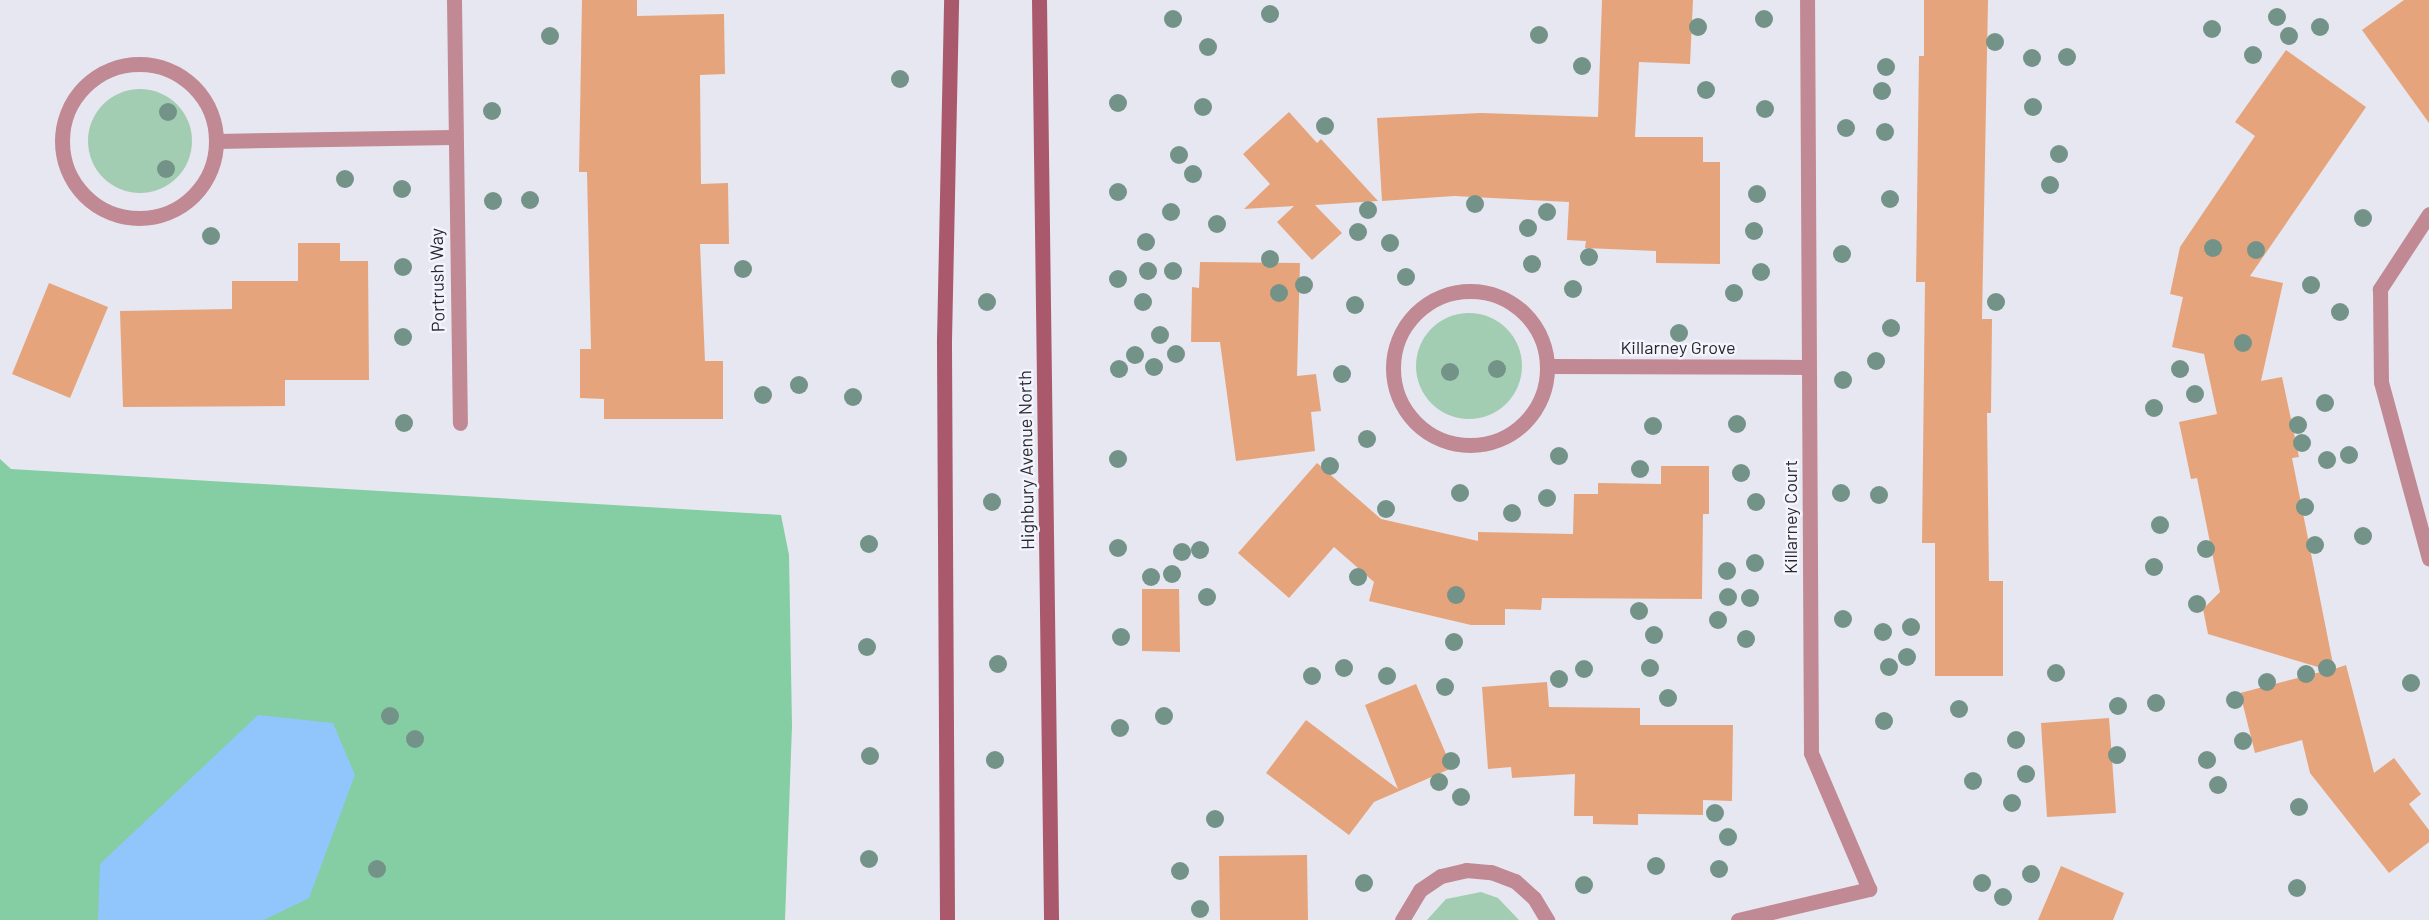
<!DOCTYPE html>
<html>
<head>
<meta charset="utf-8">
<style>
	body { margin:0 }
	#map { position:relative; width:2429px; height:920px; overflow:hidden; background:#e6e7f0; font-family:Barlow,sans-serif }
	div>[style] { position:absolute }
	.green>* { inset:0; background:#a3cdb2 }
	.round { border-radius:50% }
	.forest>* { inset:0; background:#85cda2 }
	.water>* { inset:0; background:#91c6fd }
	.building>* { inset:0; background:#e6a47c }
	.street>* { height:15px; margin:-7.5px; padding:0 7.5px; transform-origin:7.5px; border-radius:7.5px; background:#c18993 }
	.street>.ring { margin:-7.5px; padding:0; box-sizing:content-box; background:none; border:15px solid #c18993; border-radius:50% }
	.secondary>* { height:15px; margin:-7.5px; padding:0 7.5px; transform-origin:7.5px; border-radius:7.5px; background:#a9596b }
	.trees>* { width:18px; height:18px; margin:-9px; border-radius:50%; background:#749388 }
	span { translate:-50% -50%; white-space:nowrap; text-align:center; line-height:1.15; -webkit-text-stroke:5px #f3f4fd; paint-order:stroke }
	.street-label { font-size:18px; color:#27282b }
</style>
</head>
<body>
<div id="map">
	<div class="green">
		<i class="round" style="left:88px;top:89px;width:104px;height:104px"></i>
		<i class="round" style="left:1416px;top:313px;width:106px;height:106px"></i>
		<i style="clip-path:polygon(1481px 892px,1498px 898px,1519px 920px,1427px 920px,1446px 899px)"></i>
	</div>
	<div class="forest">
		<i style="clip-path:polygon(0 459px,11px 469px,781px 515px,789px 555px,792px 726px,785px 920px,0 920px)"></i>
	</div>
	<div class="water">
		<i style="clip-path:polygon(258px 715px,333px 723px,355px 775px,309px 898px,264px 920px,98px 920px,100px 864px)"></i>
	</div>
	<div class="building">
		<i style="clip-path:polygon(582px 0,637px 0,637px 16px,724px 14px,725px 74px,700px 75px,701px 184px,728px 183px,729px 244px,700px 244px,705px 361px,723px 361px,723px 419px,604px 419px,604px 399px,580px 398px,580px 349px,591px 349px,587px 172px,579px 172px)"></i>
		<i style="clip-path:polygon(1602px 0,1693px 0,1690px 64px,1639px 62px,1635px 137px,1703px 137px,1703px 162px,1720px 162px,1720px 264px,1656px 263px,1656px 251px,1585px 248px,1586px 241px,1567px 240px,1569px 202px,1454px 196px,1382px 201px,1377px 118px,1481px 113px,1598px 117px)"></i>
		<i style="clip-path:polygon(1924px 0,1988px 0,1982px 319px,1992px 319px,1991px 413px,1987px 413px,1989px 581px,2003px 581px,2003px 676px,1935px 676px,1935px 543px,1922px 543px,1925px 282px,1916px 282px,1919px 56px,1924px 56px)"></i>
		<i style="clip-path:polygon(2404px 0,2429px 0,2429px 123px,2362px 30px)"></i>
		<i style="clip-path:polygon(2286px 50px,2366px 107px,2250px 276px,2283px 283px,2261px 381px,2282px 377px,2299px 457px,2292px 458px,2334px 669px,2346px 665px,2374px 773px,2394px 758px,2421px 794px,2409px 804px,2429px 830px,2429px 842px,2389px 873px,2310px 773px,2302px 740px,2255px 753px,2240px 693px,2328px 670px,2208px 634px,2203px 609px,2220px 592px,2197px 478px,2191px 479px,2179px 422px,2217px 414px,2204px 354px,2172px 347px,2183px 297px,2170px 294px,2180px 247px,2255px 136px,2235px 122px)"></i>
		<i style="clip-path:polygon(1289px 112px,1317px 143px,1321px 139px,1378px 201px,1315px 205px,1342px 233px,1312px 260px,1277px 222px,1294px 206px,1244px 209px,1270px 184px,1243px 154px)"></i>
		<i style="clip-path:polygon(298px 243px,340px 243px,340px 261px,368px 261px,369px 380px,285px 380px,285px 406px,123px 407px,120px 311px,232px 309px,232px 281px,298px 281px)"></i>
		<i style="clip-path:polygon(1200px 262px,1300px 263px,1297px 376px,1316px 374px,1321px 411px,1311px 412px,1315px 451px,1236px 461px,1220px 342px,1191px 342px,1192px 287px,1199px 288px)"></i>
		<i style="clip-path:polygon(49px 283px,108px 307px,70px 398px,12px 374px)"></i>
		<i style="clip-path:polygon(1317px 463px,1381px 519px,1478px 541px,1478px 532px,1573px 534px,1574px 494px,1598px 494px,1598px 483px,1661px 484px,1661px 466px,1709px 466px,1709px 514px,1703px 514px,1702px 599px,1542px 598px,1541px 610px,1505px 609px,1505px 625px,1471px 625px,1369px 601px,1374px 582px,1334px 547px,1289px 598px,1238px 553px)"></i>
		<i style="clip-path:polygon(1142px 589px,1179px 589px,1180px 652px,1142px 651px)"></i>
		<i style="clip-path:polygon(1547px 682px,1549px 707px,1640px 708px,1640px 725px,1733px 725px,1732px 801px,1703px 800px,1703px 815px,1638px 814px,1638px 825px,1593px 824px,1593px 816px,1574px 816px,1575px 774px,1512px 778px,1511px 767px,1488px 769px,1482px 687px)"></i>
		<i style="clip-path:polygon(1416px 684px,1452px 768px,1374px 802px,1349px 835px,1266px 773px,1306px 720px,1398px 789px,1365px 705px)"></i>
		<i style="clip-path:polygon(2109px 718px,2116px 813px,2047px 817px,2041px 723px)"></i>
		<i style="clip-path:polygon(1307px 855px,1308px 920px,1220px 920px,1219px 856px)"></i>
		<i style="clip-path:polygon(2061px 866px,2124px 893px,2113px 920px,2038px 920px)"></i>
	</div>
	<div class="street">
		<i style="left:454px;top:0;width:423px;rotate:89.2deg"></i>
		<i class="ring" style="left:62px;top:64px;width:139px;height:139px"></i>
		<i style="left:217px;top:141px;width:236px;rotate:-1deg"></i>
		<i style="left:2429px;top:214px;width:90px;rotate:123.2deg"></i>
		<i style="left:2380px;top:289px;width:93px;rotate:89.4deg"></i>
		<i style="left:2381px;top:382px;width:183px;rotate:74.8deg"></i>
		<i class="ring" style="left:1393px;top:291px;width:139px;height:139px"></i>
		<i style="left:1548px;top:366px;width:260px;rotate:0.2deg"></i>
		<i style="left:1402px;top:920px;width:35px;rotate:-59deg"></i>
		<i style="left:1420px;top:890px;width:25px;rotate:-34deg"></i>
		<i style="left:1441px;top:876px;width:26px;rotate:-13deg"></i>
		<i style="left:1466px;top:870px;width:25px;rotate:5deg"></i>
		<i style="left:1491px;top:872px;width:26px;rotate:21deg"></i>
		<i style="left:1515px;top:881px;width:25px;rotate:42deg"></i>
		<i style="left:1534px;top:898px;width:26px;rotate:59deg"></i>
		<i style="left:1738px;top:920px;width:135px;rotate:-13.3deg"></i>
		<i style="left:1869px;top:889px;width:148px;rotate:-113.1deg"></i>
		<i style="left:1811px;top:753px;width:753px;rotate:-90.3deg"></i>
	</div>
	<div class="secondary">
		<i style="left:1039px;top:0;width:920px;rotate:89.25deg"></i>
		<i style="left:947px;top:920px;width:580px;rotate:-90.3deg"></i>
		<i style="left:944px;top:340px;width:340px;rotate:-88.8deg"></i>
	</div>
	<div class="trees">
		<i style="left:1270px;top:14px"></i>
		<i style="left:2277px;top:17px"></i>
		<i style="left:1173px;top:19px"></i>
		<i style="left:1764px;top:19px"></i>
		<i style="left:1698px;top:27px"></i>
		<i style="left:2320px;top:27px"></i>
		<i style="left:2212px;top:29px"></i>
		<i style="left:1539px;top:35px"></i>
		<i style="left:550px;top:36px"></i>
		<i style="left:2289px;top:36px"></i>
		<i style="left:1995px;top:42px"></i>
		<i style="left:1208px;top:47px"></i>
		<i style="left:2253px;top:55px"></i>
		<i style="left:2067px;top:57px"></i>
		<i style="left:2032px;top:58px"></i>
		<i style="left:1582px;top:66px"></i>
		<i style="left:1886px;top:67px"></i>
		<i style="left:900px;top:79px"></i>
		<i style="left:1706px;top:90px"></i>
		<i style="left:1882px;top:91px"></i>
		<i style="left:1118px;top:103px"></i>
		<i style="left:1203px;top:107px"></i>
		<i style="left:2033px;top:107px"></i>
		<i style="left:1765px;top:109px"></i>
		<i style="left:492px;top:111px"></i>
		<i style="left:168px;top:112px"></i>
		<i style="left:1325px;top:126px"></i>
		<i style="left:1846px;top:128px"></i>
		<i style="left:1885px;top:132px"></i>
		<i style="left:2059px;top:154px"></i>
		<i style="left:1179px;top:155px"></i>
		<i style="left:166px;top:169px"></i>
		<i style="left:1193px;top:174px"></i>
		<i style="left:345px;top:179px"></i>
		<i style="left:2050px;top:185px"></i>
		<i style="left:402px;top:189px"></i>
		<i style="left:1118px;top:192px"></i>
		<i style="left:1757px;top:194px"></i>
		<i style="left:1890px;top:199px"></i>
		<i style="left:530px;top:200px"></i>
		<i style="left:493px;top:201px"></i>
		<i style="left:1475px;top:204px"></i>
		<i style="left:1368px;top:210px"></i>
		<i style="left:1171px;top:212px"></i>
		<i style="left:1547px;top:212px"></i>
		<i style="left:2363px;top:218px"></i>
		<i style="left:1217px;top:224px"></i>
		<i style="left:1528px;top:228px"></i>
		<i style="left:1754px;top:231px"></i>
		<i style="left:1358px;top:232px"></i>
		<i style="left:211px;top:236px"></i>
		<i style="left:1146px;top:242px"></i>
		<i style="left:1390px;top:243px"></i>
		<i style="left:2213px;top:248px"></i>
		<i style="left:2256px;top:250px"></i>
		<i style="left:1842px;top:254px"></i>
		<i style="left:1589px;top:257px"></i>
		<i style="left:1270px;top:259px"></i>
		<i style="left:1532px;top:264px"></i>
		<i style="left:403px;top:267px"></i>
		<i style="left:743px;top:269px"></i>
		<i style="left:1148px;top:271px"></i>
		<i style="left:1173px;top:271px"></i>
		<i style="left:1761px;top:272px"></i>
		<i style="left:1406px;top:277px"></i>
		<i style="left:1118px;top:279px"></i>
		<i style="left:1304px;top:285px"></i>
		<i style="left:2311px;top:285px"></i>
		<i style="left:1573px;top:289px"></i>
		<i style="left:1279px;top:293px"></i>
		<i style="left:1734px;top:293px"></i>
		<i style="left:987px;top:302px"></i>
		<i style="left:1143px;top:302px"></i>
		<i style="left:1996px;top:302px"></i>
		<i style="left:1355px;top:305px"></i>
		<i style="left:2340px;top:312px"></i>
		<i style="left:1891px;top:328px"></i>
		<i style="left:1679px;top:333px"></i>
		<i style="left:1160px;top:335px"></i>
		<i style="left:403px;top:337px"></i>
		<i style="left:2243px;top:343px"></i>
		<i style="left:1176px;top:354px"></i>
		<i style="left:1135px;top:355px"></i>
		<i style="left:1876px;top:361px"></i>
		<i style="left:1154px;top:367px"></i>
		<i style="left:1119px;top:369px"></i>
		<i style="left:1497px;top:369px"></i>
		<i style="left:2180px;top:369px"></i>
		<i style="left:1450px;top:372px"></i>
		<i style="left:1342px;top:374px"></i>
		<i style="left:1843px;top:380px"></i>
		<i style="left:799px;top:385px"></i>
		<i style="left:2195px;top:394px"></i>
		<i style="left:763px;top:395px"></i>
		<i style="left:853px;top:397px"></i>
		<i style="left:2325px;top:403px"></i>
		<i style="left:2154px;top:408px"></i>
		<i style="left:404px;top:423px"></i>
		<i style="left:1737px;top:424px"></i>
		<i style="left:2298px;top:425px"></i>
		<i style="left:1653px;top:426px"></i>
		<i style="left:1367px;top:439px"></i>
		<i style="left:2302px;top:443px"></i>
		<i style="left:2349px;top:455px"></i>
		<i style="left:1559px;top:456px"></i>
		<i style="left:1118px;top:459px"></i>
		<i style="left:2327px;top:460px"></i>
		<i style="left:1330px;top:466px"></i>
		<i style="left:1640px;top:469px"></i>
		<i style="left:1741px;top:473px"></i>
		<i style="left:1460px;top:493px"></i>
		<i style="left:1841px;top:493px"></i>
		<i style="left:1879px;top:495px"></i>
		<i style="left:1547px;top:498px"></i>
		<i style="left:992px;top:502px"></i>
		<i style="left:1756px;top:502px"></i>
		<i style="left:2305px;top:507px"></i>
		<i style="left:1386px;top:509px"></i>
		<i style="left:1512px;top:513px"></i>
		<i style="left:2160px;top:525px"></i>
		<i style="left:2363px;top:536px"></i>
		<i style="left:869px;top:544px"></i>
		<i style="left:2315px;top:545px"></i>
		<i style="left:1118px;top:548px"></i>
		<i style="left:2206px;top:549px"></i>
		<i style="left:1200px;top:550px"></i>
		<i style="left:1182px;top:552px"></i>
		<i style="left:1755px;top:563px"></i>
		<i style="left:2154px;top:567px"></i>
		<i style="left:1727px;top:571px"></i>
		<i style="left:1172px;top:574px"></i>
		<i style="left:1151px;top:577px"></i>
		<i style="left:1358px;top:577px"></i>
		<i style="left:1456px;top:595px"></i>
		<i style="left:1207px;top:597px"></i>
		<i style="left:1728px;top:597px"></i>
		<i style="left:1750px;top:598px"></i>
		<i style="left:2197px;top:604px"></i>
		<i style="left:1639px;top:611px"></i>
		<i style="left:1843px;top:619px"></i>
		<i style="left:1718px;top:620px"></i>
		<i style="left:1911px;top:627px"></i>
		<i style="left:1883px;top:632px"></i>
		<i style="left:1654px;top:635px"></i>
		<i style="left:1121px;top:637px"></i>
		<i style="left:1746px;top:639px"></i>
		<i style="left:1454px;top:642px"></i>
		<i style="left:867px;top:647px"></i>
		<i style="left:1907px;top:657px"></i>
		<i style="left:998px;top:664px"></i>
		<i style="left:1889px;top:667px"></i>
		<i style="left:1344px;top:668px"></i>
		<i style="left:1650px;top:668px"></i>
		<i style="left:2327px;top:668px"></i>
		<i style="left:1584px;top:669px"></i>
		<i style="left:2056px;top:673px"></i>
		<i style="left:2306px;top:674px"></i>
		<i style="left:1312px;top:676px"></i>
		<i style="left:1387px;top:676px"></i>
		<i style="left:1559px;top:679px"></i>
		<i style="left:2267px;top:682px"></i>
		<i style="left:2411px;top:683px"></i>
		<i style="left:1445px;top:687px"></i>
		<i style="left:1668px;top:698px"></i>
		<i style="left:2235px;top:700px"></i>
		<i style="left:2156px;top:703px"></i>
		<i style="left:2118px;top:706px"></i>
		<i style="left:1959px;top:709px"></i>
		<i style="left:390px;top:716px"></i>
		<i style="left:1164px;top:716px"></i>
		<i style="left:1884px;top:721px"></i>
		<i style="left:1120px;top:728px"></i>
		<i style="left:415px;top:739px"></i>
		<i style="left:2016px;top:740px"></i>
		<i style="left:2243px;top:741px"></i>
		<i style="left:2117px;top:755px"></i>
		<i style="left:870px;top:756px"></i>
		<i style="left:995px;top:760px"></i>
		<i style="left:2207px;top:760px"></i>
		<i style="left:1451px;top:761px"></i>
		<i style="left:2026px;top:774px"></i>
		<i style="left:1973px;top:781px"></i>
		<i style="left:1439px;top:782px"></i>
		<i style="left:2218px;top:785px"></i>
		<i style="left:1461px;top:797px"></i>
		<i style="left:2012px;top:803px"></i>
		<i style="left:2299px;top:807px"></i>
		<i style="left:1715px;top:813px"></i>
		<i style="left:1215px;top:819px"></i>
		<i style="left:1728px;top:837px"></i>
		<i style="left:869px;top:859px"></i>
		<i style="left:1656px;top:866px"></i>
		<i style="left:377px;top:869px"></i>
		<i style="left:1719px;top:869px"></i>
		<i style="left:1180px;top:871px"></i>
		<i style="left:2031px;top:874px"></i>
		<i style="left:1364px;top:883px"></i>
		<i style="left:1982px;top:883px"></i>
		<i style="left:1584px;top:885px"></i>
		<i style="left:2297px;top:888px"></i>
		<i style="left:2003px;top:897px"></i>
		<i style="left:1200px;top:909px"></i>
	</div>
	<div class="street-label">
		<span style="left:437px;top:280px;rotate:-91deg">Portrush Way</span>
		<span style="left:1678px;top:347px">Killarney Grove</span>
		<span style="left:1026px;top:460px;rotate:-91deg">Highbury Avenue North</span>
		<span style="left:1790px;top:517px;rotate:-90deg">Killarney Court</span>
	</div>
</div>
</body>
</html>
